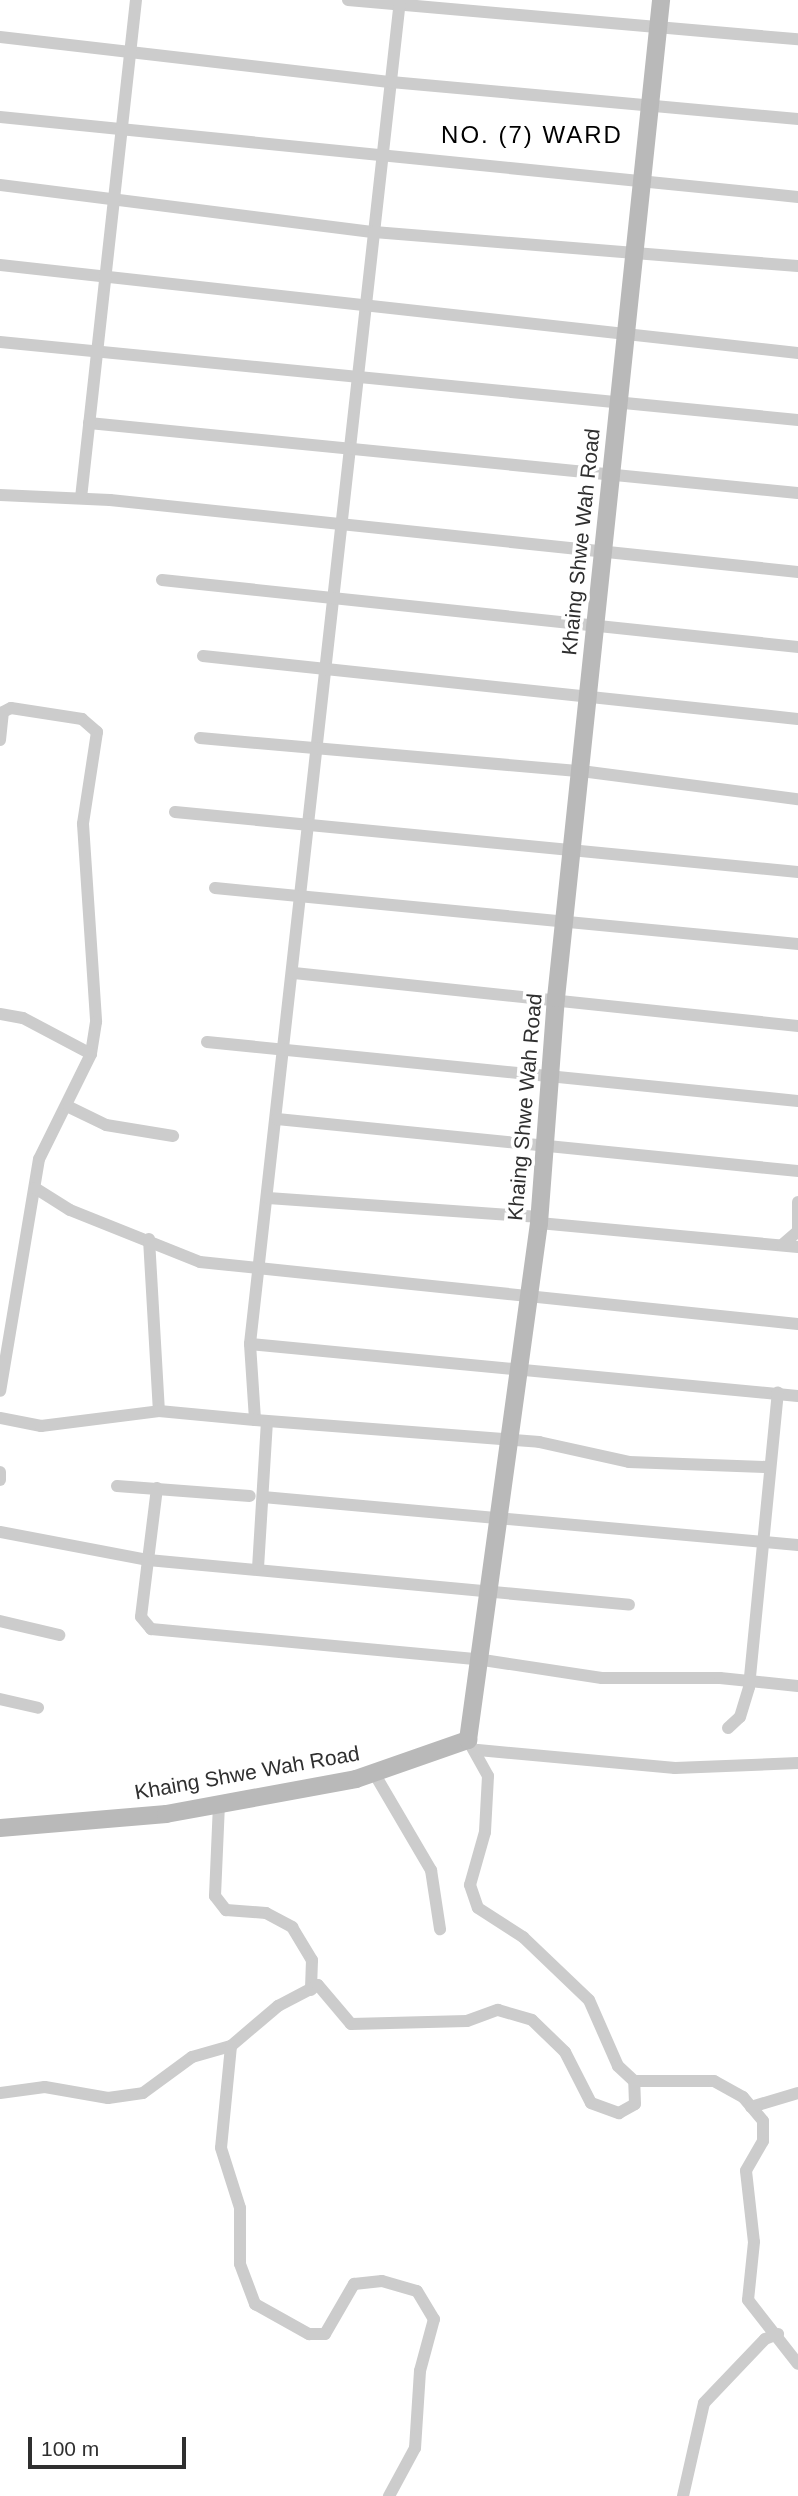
<!DOCTYPE html>
<html>
<head>
<meta charset="utf-8">
<style>
	body { margin:0 }
	#map { position:relative; width:798px; height:2496px; overflow:hidden; background:#fff; font-family:Helvetica,sans-serif }
	div>[style] { position:absolute }
	.street>* { height:12px; margin:-6px; padding:0 6px; transform-origin:6px; border-radius:6px; background:#ccc }
	.secondary>* { height:18px; margin:-9px; padding:0 9px; transform-origin:9px; border-radius:9px; background:#b9b9b9 }
	span { translate:-50% -50%; white-space:nowrap; text-align:center; line-height:1.15; -webkit-text-stroke:7px #fff; paint-order:stroke }
	.street-label { font-size:21px; color:#2f2f2f }
	.quarter-label { font-size:24px; color:#000; letter-spacing:2px }
	.scale { position:absolute; left:28px; top:2437px; width:158px; height:32px; box-sizing:border-box; border:4px solid #2f2f2f; border-top:0; padding-left:9px; font-size:21px; line-height:24px; white-space:nowrap; color:#2f2f2f; -webkit-text-stroke:5px #fff; paint-order:stroke }
</style>
</head>
<body>
<div id="map">
	<div class="street">
		<i style="left:348px;top:0;width:452px;rotate:5deg"></i>
		<i style="left:400px;top:0;width:1352px;rotate:96.37deg"></i>
		<i style="left:250px;top:1344px;width:76px;rotate:86.2deg"></i>
		<i style="left:255px;top:1420px;width:285px;rotate:4.4deg"></i>
		<i style="left:539px;top:1442px;width:92px;rotate:12.5deg"></i>
		<i style="left:629px;top:1462px;width:139px;rotate:2.1deg"></i>
		<i style="left:0;top:37px;width:394px;rotate:6.6deg"></i>
		<i style="left:391px;top:82px;width:409px;rotate:5.2deg"></i>
		<i style="left:0;top:117px;width:802px;rotate:5.72deg"></i>
		<i style="left:0;top:185px;width:377px;rotate:7.2deg"></i>
		<i style="left:374px;top:232px;width:425px;rotate:4.6deg"></i>
		<i style="left:0;top:265px;width:803px;rotate:6.29deg"></i>
		<i style="left:0;top:342px;width:802px;rotate:5.58deg"></i>
		<i style="left:89px;top:423px;width:712px;rotate:5.64deg"></i>
		<i style="left:0;top:495px;width:110px;rotate:2.6deg"></i>
		<i style="left:110px;top:500px;width:692px;rotate:5.97deg"></i>
		<i style="left:81px;top:498px;width:501px;rotate:-83.7deg"></i>
		<i style="left:162px;top:580px;width:640px;rotate:6.01deg"></i>
		<i style="left:203px;top:656px;width:598px;rotate:6.04deg"></i>
		<i style="left:200px;top:738px;width:382px;rotate:5deg"></i>
		<i style="left:581px;top:771px;width:219px;rotate:7.4deg"></i>
		<i style="left:0;top:740px;width:28px;rotate:-84deg"></i>
		<i style="left:3px;top:712px;width:9px;rotate:-27deg"></i>
		<i style="left:11px;top:708px;width:72px;rotate:8.8deg"></i>
		<i style="left:82px;top:719px;width:20px;rotate:41deg"></i>
		<i style="left:97px;top:732px;width:93px;rotate:98.7deg"></i>
		<i style="left:83px;top:824px;width:198px;rotate:86.2deg"></i>
		<i style="left:96px;top:1022px;width:32px;rotate:99deg"></i>
		<i style="left:91px;top:1054px;width:117px;rotate:116.3deg"></i>
		<i style="left:39px;top:1159px;width:235px;rotate:99.5deg"></i>
		<i style="left:175px;top:812px;width:626px;rotate:5.5deg"></i>
		<i style="left:215px;top:888px;width:586px;rotate:5.49deg"></i>
		<i style="left:294px;top:973px;width:507px;rotate:6deg"></i>
		<i style="left:0;top:1014px;width:23px;rotate:10deg"></i>
		<i style="left:23px;top:1018px;width:77px;rotate:27.9deg"></i>
		<i style="left:207px;top:1042px;width:594px;rotate:5.7deg"></i>
		<i style="left:69px;top:1107px;width:41px;rotate:25.9deg"></i>
		<i style="left:106px;top:1125px;width:68px;rotate:9.3deg"></i>
		<i style="left:277px;top:1119px;width:524px;rotate:5.7deg"></i>
		<i style="left:35px;top:1188px;width:41px;rotate:32.2deg"></i>
		<i style="left:70px;top:1210px;width:140px;rotate:21.8deg"></i>
		<i style="left:200px;top:1262px;width:601px;rotate:5.92deg"></i>
		<i style="left:268px;top:1198px;width:272px;rotate:4deg"></i>
		<i style="left:539px;top:1223px;width:260px;rotate:5.3deg"></i>
		<i style="left:149px;top:1239px;width:172px;rotate:86.7deg"></i>
		<i style="left:782px;top:1245px;width:21px;rotate:-41deg"></i>
		<i style="left:798px;top:1231px;width:29px;rotate:-90deg"></i>
		<i style="left:250px;top:1344px;width:550px;rotate:5.42deg"></i>
		<i style="left:0;top:1418px;width:42px;rotate:11deg"></i>
		<i style="left:41px;top:1426px;width:119px;rotate:-7.2deg"></i>
		<i style="left:159px;top:1411px;width:96px;rotate:5.4deg"></i>
		<i style="left:0;top:1472px;width:8px;rotate:90deg"></i>
		<i style="left:117px;top:1486px;width:133px;rotate:4.3deg"></i>
		<i style="left:157px;top:1488px;width:73px;rotate:97.1deg"></i>
		<i style="left:148px;top:1560px;width:483px;rotate:5.3deg"></i>
		<i style="left:263px;top:1497px;width:537px;rotate:5.13deg"></i>
		<i style="left:0;top:1532px;width:151px;rotate:10.7deg"></i>
		<i style="left:148px;top:1560px;width:57px;rotate:97deg"></i>
		<i style="left:141px;top:1617px;width:16px;rotate:50deg"></i>
		<i style="left:151px;top:1629px;width:333px;rotate:5.3deg"></i>
		<i style="left:483px;top:1660px;width:120px;rotate:8.6deg"></i>
		<i style="left:602px;top:1678px;width:118px"></i>
		<i style="left:720px;top:1678px;width:78px;rotate:5.9deg"></i>
		<i style="left:258px;top:1568px;width:146px;rotate:-86.5deg"></i>
		<i style="left:0;top:1621px;width:61px;rotate:13.3deg"></i>
		<i style="left:0;top:1699px;width:39px;rotate:13deg"></i>
		<i style="left:728px;top:1728px;width:16px;rotate:-43deg"></i>
		<i style="left:740px;top:1717px;width:31px;rotate:-73deg"></i>
		<i style="left:749px;top:1687px;width:296px;rotate:-84.4deg"></i>
		<i style="left:468px;top:1740px;width:41px;rotate:60.9deg"></i>
		<i style="left:488px;top:1776px;width:56px;rotate:93.1deg"></i>
		<i style="left:485px;top:1832px;width:55px;rotate:105.8deg"></i>
		<i style="left:470px;top:1885px;width:24px;rotate:71deg"></i>
		<i style="left:478px;top:1908px;width:54px;rotate:32.8deg"></i>
		<i style="left:523px;top:1937px;width:91px;rotate:43.7deg"></i>
		<i style="left:589px;top:2000px;width:72px;rotate:66.3deg"></i>
		<i style="left:618px;top:2066px;width:22px;rotate:43deg"></i>
		<i style="left:634px;top:2081px;width:80px"></i>
		<i style="left:714px;top:2081px;width:33px;rotate:29deg"></i>
		<i style="left:743px;top:2097px;width:31px;rotate:50deg"></i>
		<i style="left:763px;top:2121px;width:20px;rotate:90deg"></i>
		<i style="left:763px;top:2141px;width:34px;rotate:120deg"></i>
		<i style="left:746px;top:2171px;width:71px;rotate:83.6deg"></i>
		<i style="left:754px;top:2242px;width:58px;rotate:95.9deg"></i>
		<i style="left:748px;top:2300px;width:81px;rotate:52deg"></i>
		<i style="left:478px;top:1750px;width:198px;rotate:5.2deg"></i>
		<i style="left:675px;top:1768px;width:123px;rotate:-2.3deg"></i>
		<i style="left:374px;top:1773px;width:113px;rotate:59.6deg"></i>
		<i style="left:431px;top:1870px;width:60px;rotate:81.3deg"></i>
		<i style="left:219px;top:1804px;width:92px;rotate:92.5deg"></i>
		<i style="left:215px;top:1896px;width:18px;rotate:52deg"></i>
		<i style="left:226px;top:1910px;width:40px;rotate:4.3deg"></i>
		<i style="left:266px;top:1913px;width:30px;rotate:28deg"></i>
		<i style="left:292px;top:1927px;width:39px;rotate:59deg"></i>
		<i style="left:312px;top:1960px;width:30px;rotate:92deg"></i>
		<i style="left:231px;top:2046px;width:102px;rotate:95.6deg"></i>
		<i style="left:221px;top:2148px;width:63px;rotate:72.4deg"></i>
		<i style="left:240px;top:2208px;width:56px;rotate:90deg"></i>
		<i style="left:240px;top:2264px;width:43px;rotate:69.4deg"></i>
		<i style="left:255px;top:2304px;width:62px;rotate:29.1deg"></i>
		<i style="left:309px;top:2334px;width:16px"></i>
		<i style="left:325px;top:2334px;width:58px;rotate:-59.9deg"></i>
		<i style="left:354px;top:2284px;width:28px;rotate:-6deg"></i>
		<i style="left:382px;top:2281px;width:36px;rotate:16deg"></i>
		<i style="left:417px;top:2291px;width:33px;rotate:59deg"></i>
		<i style="left:434px;top:2319px;width:54px;rotate:105.1deg"></i>
		<i style="left:420px;top:2371px;width:77px;rotate:93.7deg"></i>
		<i style="left:415px;top:2448px;width:55px;rotate:118.4deg"></i>
		<i style="left:0;top:2093px;width:45px;rotate:-7.6deg"></i>
		<i style="left:45px;top:2087px;width:64px;rotate:9.9deg"></i>
		<i style="left:108px;top:2098px;width:35px;rotate:-8deg"></i>
		<i style="left:143px;top:2093px;width:61px;rotate:-36.3deg"></i>
		<i style="left:192px;top:2057px;width:41px;rotate:-15.8deg"></i>
		<i style="left:231px;top:2046px;width:62px;rotate:-40.4deg"></i>
		<i style="left:278px;top:2006px;width:45px;rotate:-27.7deg"></i>
		<i style="left:318px;top:1985px;width:51px;rotate:49.8deg"></i>
		<i style="left:351px;top:2024px;width:116px;rotate:-1.5deg"></i>
		<i style="left:467px;top:2021px;width:33px;rotate:-20deg"></i>
		<i style="left:498px;top:2010px;width:35px;rotate:16deg"></i>
		<i style="left:532px;top:2020px;width:46px;rotate:44.1deg"></i>
		<i style="left:565px;top:2052px;width:57px;rotate:63deg"></i>
		<i style="left:591px;top:2103px;width:30px;rotate:20deg"></i>
		<i style="left:619px;top:2113px;width:18px;rotate:-29deg"></i>
		<i style="left:635px;top:2104px;width:23px;rotate:-92deg"></i>
		<i style="left:751px;top:2107px;width:49px;rotate:-16.6deg"></i>
		<i style="left:683px;top:2496px;width:95px;rotate:-77.3deg"></i>
		<i style="left:704px;top:2403px;width:88px;rotate:-46.4deg"></i>
		<i style="left:765px;top:2339px;width:14px;rotate:-21deg"></i>
	</div>
	<div class="secondary">
		<i style="left:0;top:1828px;width:167px;rotate:-4.8deg"></i>
		<i style="left:166px;top:1814px;width:193px;rotate:-10.4deg"></i>
		<i style="left:356px;top:1779px;width:119px;rotate:-19.2deg"></i>
		<i style="left:468px;top:1740px;width:522px;rotate:-82.18deg"></i>
		<i style="left:539px;top:1223px;width:226px;rotate:-85.7deg"></i>
		<i style="left:556px;top:998px;width:1004px;rotate:-83.99deg"></i>
	</div>
	<div class="street-label">
		<span style="left:581px;top:542px;rotate:-84deg">Khaing Shwe Wah Road</span>
		<span style="left:525px;top:1107px;rotate:-85deg">Khaing Shwe Wah Road</span>
		<span style="left:247px;top:1773px;rotate:-10deg">Khaing Shwe Wah Road</span>
	</div>
	<div class="quarter-label">
		<span style="left:532px;top:135px">NO. (7) WARD</span>
	</div>
	<div class="scale">100 m</div>
</div>
</body>
</html>
